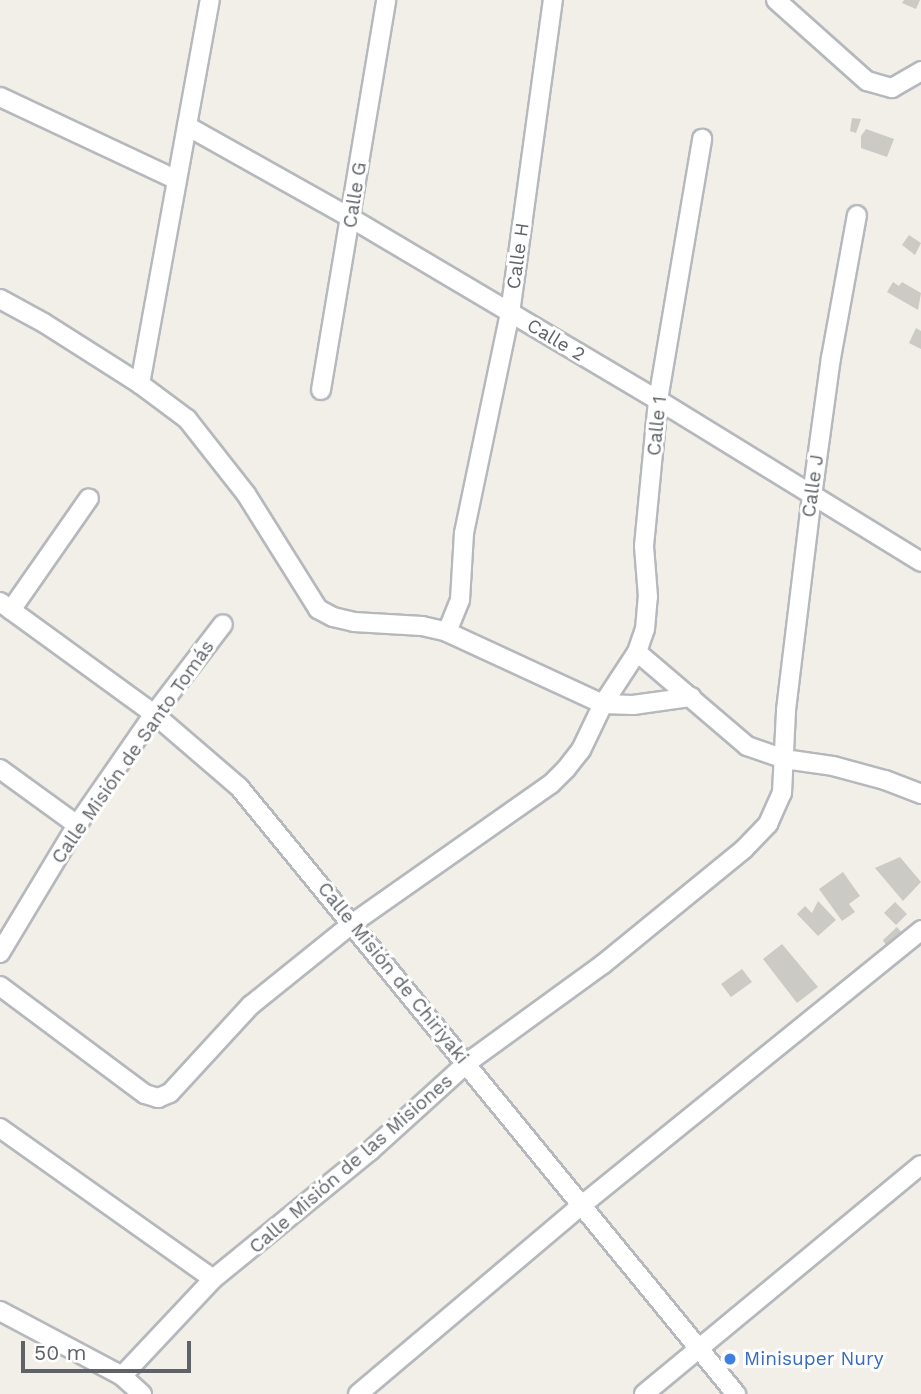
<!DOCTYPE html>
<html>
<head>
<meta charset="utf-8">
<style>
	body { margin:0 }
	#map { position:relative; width:921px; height:1394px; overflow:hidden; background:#f1efe8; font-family:"Work Sans",sans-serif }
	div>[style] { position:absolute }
	.building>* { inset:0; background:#cccac5 }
	.roads { filter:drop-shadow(2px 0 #b5b8bc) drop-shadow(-2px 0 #b5b8bc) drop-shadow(0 2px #b5b8bc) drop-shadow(0 -2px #b5b8bc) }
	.minor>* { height:18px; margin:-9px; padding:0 9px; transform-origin:9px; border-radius:9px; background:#fff }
	.dots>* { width:19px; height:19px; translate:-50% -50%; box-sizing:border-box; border:4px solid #fff; border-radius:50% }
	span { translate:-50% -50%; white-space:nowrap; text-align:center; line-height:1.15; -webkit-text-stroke:6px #fff; paint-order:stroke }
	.street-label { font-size:19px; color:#5f6368 }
	.shop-label { font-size:19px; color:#366cbe }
	.left { translate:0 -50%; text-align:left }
	.scale { position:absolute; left:21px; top:1341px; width:170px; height:32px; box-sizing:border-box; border:4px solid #5f6368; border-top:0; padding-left:9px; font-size:21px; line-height:24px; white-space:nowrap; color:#5f6368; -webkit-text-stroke:5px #fff; paint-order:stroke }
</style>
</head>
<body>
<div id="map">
	<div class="building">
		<i style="clip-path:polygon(904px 0,920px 0,916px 9px,902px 3px)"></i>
		<i style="clip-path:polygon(852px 118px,861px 119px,856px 133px,850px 131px)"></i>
		<i style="clip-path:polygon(866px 129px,894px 139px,887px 157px,861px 148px,861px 136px)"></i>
		<i style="clip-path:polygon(909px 235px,921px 243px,915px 255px,902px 245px)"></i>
		<i style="clip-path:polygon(893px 282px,899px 286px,902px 282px,921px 293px,918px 310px,887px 292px)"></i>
		<i style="clip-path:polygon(916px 328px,921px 331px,921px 349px,909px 343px)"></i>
		<i style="clip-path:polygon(900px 857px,921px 882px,903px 901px,875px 868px)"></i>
		<i style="clip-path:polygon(843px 872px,860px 896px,849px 904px,855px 912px,842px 921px,819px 889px)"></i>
		<i style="clip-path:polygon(818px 901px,836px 920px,818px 936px,797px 914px,805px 906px,812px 913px)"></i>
		<i style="clip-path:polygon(895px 902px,907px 914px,896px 925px,884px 913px)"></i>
		<i style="clip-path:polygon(897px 927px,905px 936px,889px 951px,883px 940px)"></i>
		<i style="clip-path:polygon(782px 944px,818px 987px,797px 1003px,763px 959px)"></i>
		<i style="clip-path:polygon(742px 969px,752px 982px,731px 997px,721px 984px)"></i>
	</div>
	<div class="roads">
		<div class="minor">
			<i style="left:776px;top:0;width:122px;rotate:41.7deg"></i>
			<i style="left:867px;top:81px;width:26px;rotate:16deg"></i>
			<i style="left:892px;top:88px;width:34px;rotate:-30deg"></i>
			<i style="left:0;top:97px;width:195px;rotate:25.1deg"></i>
			<i style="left:187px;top:126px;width:188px;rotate:29.3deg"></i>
			<i style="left:351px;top:218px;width:357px;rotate:30.7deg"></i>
			<i style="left:658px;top:400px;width:309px;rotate:31.6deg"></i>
			<i style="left:0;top:299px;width:50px;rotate:28.6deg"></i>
			<i style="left:44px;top:323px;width:114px;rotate:32.4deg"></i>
			<i style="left:140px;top:384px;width:59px;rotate:36.7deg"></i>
			<i style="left:187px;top:419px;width:95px;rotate:51.8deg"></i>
			<i style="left:246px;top:494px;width:136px;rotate:57.9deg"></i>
			<i style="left:318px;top:609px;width:17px;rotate:28deg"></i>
			<i style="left:333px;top:617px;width:22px;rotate:13deg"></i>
			<i style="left:354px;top:622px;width:68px;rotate:3.4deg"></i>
			<i style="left:422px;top:626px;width:26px;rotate:13deg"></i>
			<i style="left:447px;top:632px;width:172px;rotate:24.8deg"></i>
			<i style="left:603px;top:704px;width:30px;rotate:2deg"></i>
			<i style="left:633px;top:705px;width:59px;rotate:-7.9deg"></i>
			<i style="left:140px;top:384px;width:390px;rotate:-79.7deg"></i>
			<i style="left:321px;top:390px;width:395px;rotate:-80.5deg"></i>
			<i style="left:0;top:602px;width:190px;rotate:36deg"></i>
			<i style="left:154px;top:714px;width:112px;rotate:40.7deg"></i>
			<i style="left:239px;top:787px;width:785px;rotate:50.69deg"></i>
			<i style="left:11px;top:610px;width:136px;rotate:-55.1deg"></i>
			<i style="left:447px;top:632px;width:35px;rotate:-68deg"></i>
			<i style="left:460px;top:600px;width:67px;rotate:-86.6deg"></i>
			<i style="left:464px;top:533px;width:225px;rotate:-78.2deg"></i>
			<i style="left:510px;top:313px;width:316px;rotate:-82.2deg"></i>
			<i style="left:637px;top:652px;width:145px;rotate:40.5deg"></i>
			<i style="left:747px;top:746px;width:39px;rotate:19deg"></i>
			<i style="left:784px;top:759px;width:49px;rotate:8.1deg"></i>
			<i style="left:833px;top:766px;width:54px;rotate:15.1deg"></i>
			<i style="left:885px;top:780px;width:39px;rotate:21deg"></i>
			<i style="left:0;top:769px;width:95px;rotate:36deg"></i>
			<i style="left:0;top:953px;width:149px;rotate:-59deg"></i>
			<i style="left:77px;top:825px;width:135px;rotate:-55.3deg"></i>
			<i style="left:154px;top:714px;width:113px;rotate:-52.5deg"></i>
			<i style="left:0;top:986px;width:181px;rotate:36.7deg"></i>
			<i style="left:145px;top:1094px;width:14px;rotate:17deg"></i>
			<i style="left:158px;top:1098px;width:13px;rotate:-23deg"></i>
			<i style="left:170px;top:1093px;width:120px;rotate:-47.4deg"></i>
			<i style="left:251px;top:1005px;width:131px;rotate:-38.8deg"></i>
			<i style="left:353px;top:923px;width:242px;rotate:-35.1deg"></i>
			<i style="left:551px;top:784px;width:21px;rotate:-45deg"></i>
			<i style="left:566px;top:769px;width:24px;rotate:-52deg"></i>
			<i style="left:581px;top:750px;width:51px;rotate:-64.4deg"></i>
			<i style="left:603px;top:704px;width:62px;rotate:-56.8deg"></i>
			<i style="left:637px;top:652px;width:24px;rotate:-71deg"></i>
			<i style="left:645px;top:629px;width:32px;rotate:-85deg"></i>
			<i style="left:648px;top:597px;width:51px;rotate:-94.5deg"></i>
			<i style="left:644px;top:546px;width:147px;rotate:-84.5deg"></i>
			<i style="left:658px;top:400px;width:265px;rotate:-80.4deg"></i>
			<i style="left:0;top:1128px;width:261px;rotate:35.3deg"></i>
			<i style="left:0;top:1311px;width:138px;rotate:28deg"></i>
			<i style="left:122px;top:1376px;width:27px;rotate:42deg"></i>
			<i style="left:122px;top:1376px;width:133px;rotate:-46.8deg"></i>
			<i style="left:213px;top:1279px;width:203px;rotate:-39.2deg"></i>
			<i style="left:370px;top:1151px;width:131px;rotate:-42.2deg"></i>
			<i style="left:467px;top:1063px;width:167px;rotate:-36deg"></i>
			<i style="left:602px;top:965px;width:183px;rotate:-39.2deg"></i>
			<i style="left:744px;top:849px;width:35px;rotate:-46deg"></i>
			<i style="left:768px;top:824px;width:34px;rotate:-66deg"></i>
			<i style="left:782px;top:793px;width:83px;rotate:-87.2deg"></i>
			<i style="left:786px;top:710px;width:216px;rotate:-83.1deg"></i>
			<i style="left:812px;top:496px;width:139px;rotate:-82.2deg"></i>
			<i style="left:831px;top:358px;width:145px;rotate:-79.7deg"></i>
			<i style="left:358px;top:1394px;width:293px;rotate:-40.2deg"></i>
			<i style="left:582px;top:1205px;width:437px;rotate:-39deg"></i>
			<i style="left:644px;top:1394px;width:359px;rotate:-39.6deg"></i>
		</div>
	</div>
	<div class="dots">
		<i style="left:730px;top:1359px;background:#3f7fe0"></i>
	</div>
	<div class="street-label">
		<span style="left:355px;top:195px;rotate:-81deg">Calle G</span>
		<span style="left:518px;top:256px;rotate:-82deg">Calle H</span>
		<span style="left:556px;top:340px;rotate:31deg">Calle 2</span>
		<span style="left:657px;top:426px;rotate:-84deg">Calle 1</span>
		<span style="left:813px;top:486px;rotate:-82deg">Calle J</span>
		<span style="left:133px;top:752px;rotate:-55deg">Calle Misión de Santo Tomás</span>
		<span style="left:393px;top:973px;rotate:51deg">Calle Misión de Chiriyaki</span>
		<span style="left:351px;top:1164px;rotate:-41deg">Calle Misión de las Misiones</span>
	</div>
	<div class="shop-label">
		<span class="left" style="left:744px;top:1359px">Minisuper Nury</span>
	</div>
	<div class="scale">50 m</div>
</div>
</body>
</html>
